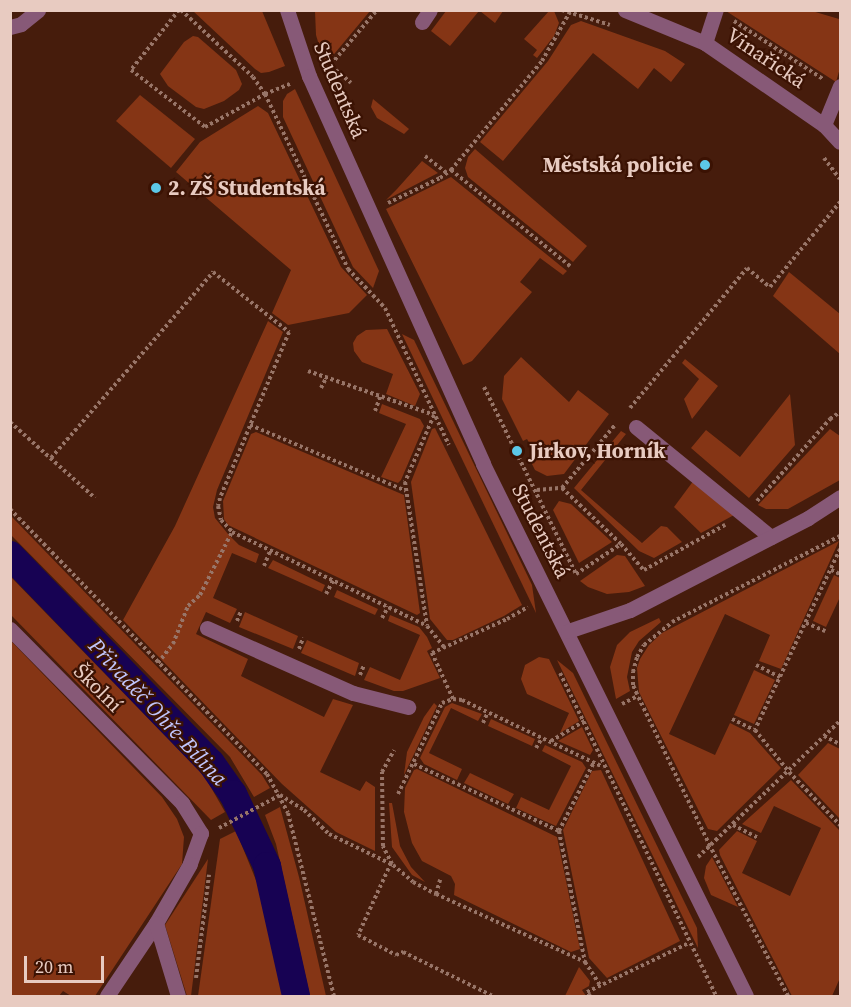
<!DOCTYPE html>
<html>
<head>
<meta charset="utf-8">
<style>
	body { margin:0 }
	#map { position:relative; width:851px; height:1007px; overflow:hidden; background:#461c0c; font-family:"Source Serif 4",serif }
	div>[style] { position:absolute }
	.green>* { inset:0; background:#853515 }
	.canal>* { height:28px; margin:-14px; padding:0 14px; transform-origin:14px; border-radius:14px; background:#170253 }
	.path>* { height:4px; margin-top:-2px; transform-origin:0; background:repeating-linear-gradient(90deg,#987568 0 3px,transparent 0 6px) }
	.minor>* { height:15px; margin:-7.5px; padding:0 7.5px; transform-origin:7.5px; border-radius:7.5px; background:#875977 }
	.dots>* { width:16px; height:16px; translate:-50% -50%; box-sizing:border-box; border:3px solid #3b1203; border-radius:50% }
	span { translate:-50% -50%; white-space:nowrap; text-align:center; line-height:1.15; -webkit-text-stroke:4.5px #3b1203; paint-order:stroke }
	.street-label { font-size:21px; color:#e8cbc1 }
	.poi-label { font-size:21px; color:#e8cbc1; font-weight:700 }
	.right { translate:-100% -50%; text-align:right }
	.left { translate:0 -50%; text-align:left }
	.water-label { font-size:22px; color:#c0c5fc; font-style:italic }
	.frame { position:absolute; inset:0; border:12px solid #e8cbc1; pointer-events:none }
	.scale { position:absolute; left:24px; top:956px; width:80px; height:27px; box-sizing:border-box; border:3px solid #e8cbc1; border-top:0; padding-left:8px; font-size:18px; line-height:21px; white-space:nowrap; color:#e8cbc1; -webkit-text-stroke:4px #3b1203; paint-order:stroke }
</style>
</head>
<body>
<div id="map">
	<div class="green">
		<i style="clip-path:polygon(193px 11px,262px 11px,285px 66px,269px 72px,261px 73px,255px 69px)"></i>
		<i style="clip-path:polygon(315px 11px,315px 10px,370px 11px,330px 59px,324px 62px,316px 35px)"></i>
		<i style="clip-path:polygon(446px 11px,479px 11px,450px 46px,431px 31px)"></i>
		<i style="clip-path:polygon(480px 11px,503px 11px,495px 23px)"></i>
		<i style="clip-path:polygon(549px 11px,554px 11px,559px 23px,554px 36px,537px 58px,533px 55px,537px 50px,524px 39px)"></i>
		<i style="clip-path:polygon(726px 11px,812px 11px,839px 19px,840px 14px,840px 68px,836px 82px)"></i>
		<i style="clip-path:polygon(581px 21px,665px 51px,685px 64px,671px 82px,654px 68px,638px 89px,593px 53px,503px 161px,480px 142px,548px 61px,571px 25px)"></i>
		<i style="clip-path:polygon(193px 36px,198px 37px,236px 70px,242px 84px,239px 90px,224px 101px,204px 109px,196px 107px,168px 86px,160px 74px,184px 42px)"></i>
		<i style="clip-path:polygon(295px 89px,379px 271px,373px 288px,353px 267px,283px 117px,283px 101px,287px 94px)"></i>
		<i style="clip-path:polygon(140px 95px,195px 139px,171px 168px,116px 121px)"></i>
		<i style="clip-path:polygon(373px 99px,409px 129px,404px 134px,377px 118px,371px 107px)"></i>
		<i style="clip-path:polygon(258px 106px,268px 113px,341px 267px,367px 295px,349px 313px,288px 325px,272px 313px,291px 270px,176px 172px,200px 142px)"></i>
		<i style="clip-path:polygon(475px 149px,587px 246px,573px 262px,468px 177px,465px 168px,468px 157px)"></i>
		<i style="clip-path:polygon(422px 161px,438px 173px,386px 200px,397px 189px)"></i>
		<i style="clip-path:polygon(451px 177px,567px 271px,563px 275px,540px 258px,520px 282px,532px 292px,472px 361px,463px 365px,386px 209px)"></i>
		<i style="clip-path:polygon(789px 272px,840px 314px,840px 354px,773px 296px)"></i>
		<i style="clip-path:polygon(268px 321px,283px 332px,217px 490px,213px 507px,215px 518px,228px 534px,239px 545px,259px 554px,256px 563px,232px 553px,213px 598px,237px 609px,230px 623px,206px 612px,196px 634px,248px 659px,241px 676px,324px 717px,333px 699px,353px 705px,320px 772px,360px 791px,366px 781px,375px 787px,375px 851px,336px 832px,282px 784px,123px 620px,175px 526px)"></i>
		<i style="clip-path:polygon(387px 329px,420px 394px,415px 406px,386px 394px,393px 374px,362px 362px,354px 351px,353px 343px,357px 336px,366px 330px)"></i>
		<i style="clip-path:polygon(402px 334px,414px 340px,532px 585px,536px 613px)"></i>
		<i style="clip-path:polygon(521px 357px,569px 402px,578px 390px,609px 414px,564px 474px,547px 476px,535px 470px,530px 460px,537px 457px,527px 439px,523px 441px,502px 399px,504px 376px)"></i>
		<i style="clip-path:polygon(685px 359px,718px 386px,692px 419px,684px 399px,699px 379px,682px 363px)"></i>
		<i style="clip-path:polygon(790px 394px,795px 445px,749px 498px,691px 448px,706px 430px,740px 457px)"></i>
		<i style="clip-path:polygon(382px 404px,420px 419px,424px 426px,401px 480px,398px 483px,381px 477px,406px 424px,379px 413px)"></i>
		<i style="clip-path:polygon(435px 428px,522px 605px,504px 616px,453px 640px,447px 640px,430px 619px,411px 482px,432px 429px)"></i>
		<i style="clip-path:polygon(830px 429px,840px 436px,840px 480px,788px 509px,766px 509px,758px 505px)"></i>
		<i style="clip-path:polygon(621px 431px,626px 434px,581px 490px,642px 543px,661px 526px,667px 527px,682px 542px,654px 558px,639px 551px,574px 488px)"></i>
		<i style="clip-path:polygon(256px 432px,404px 495px,420px 613px,417px 615px,228px 525px,224px 519px,223px 501px,251px 434px)"></i>
		<i style="clip-path:polygon(694px 480px,734px 515px,701px 533px,674px 507px)"></i>
		<i style="clip-path:polygon(559px 501px,571px 504px,612px 542px,579px 563px,553px 510px)"></i>
		<i style="clip-path:polygon(11px 516px,262px 775px,270px 788px,254px 797px,230px 757px,11px 535px)"></i>
		<i style="clip-path:polygon(839px 541px,781px 669px,759px 661px,770px 635px,725px 614px,669px 734px,715px 755px,730px 723px,750px 733px,781px 768px,717px 831px,708px 829px,639px 692px,637px 668px,640px 659px,649px 645px,662px 633px)"></i>
		<i style="clip-path:polygon(617px 555px,625px 556px,645px 586px,629px 592px,607px 594px,588px 587px,580px 581px)"></i>
		<i style="clip-path:polygon(273px 560px,325px 585px,322px 592px,268px 568px)"></i>
		<i style="clip-path:polygon(834px 575px,840px 578px,840px 597px,826px 627px,813px 621px)"></i>
		<i style="clip-path:polygon(10px 576px,205px 777px,225px 812px,211px 820px,11px 615px)"></i>
		<i style="clip-path:polygon(337px 590px,378px 609px,375px 615px,334px 597px)"></i>
		<i style="clip-path:polygon(245px 612px,298px 636px,293px 649px,239px 627px)"></i>
		<i style="clip-path:polygon(390px 615px,419px 627px,427px 637px,432px 648px,427px 651px,440px 678px,403px 691px,394px 691px,364px 680px,370px 667px,400px 680px,420px 635px,388px 621px)"></i>
		<i style="clip-path:polygon(659px 618px,661px 622px,639px 641px,632px 652px,627px 677px,630px 691px,616px 699px,610px 667px,617px 645px,630px 632px)"></i>
		<i style="clip-path:polygon(10px 640px,162px 797px,177px 819px,184px 837px,182px 864px,95px 996px,71px 996px,63px 991px,59px 996px,11px 996px)"></i>
		<i style="clip-path:polygon(307px 640px,359px 663px,355px 676px,301px 653px)"></i>
		<i style="clip-path:polygon(539px 657px,549px 659px,579px 721px,560px 733px,569px 713px,527px 694px,521px 679px,525px 665px)"></i>
		<i style="clip-path:polygon(557px 660px,573px 673px,697px 928px,698px 948px)"></i>
		<i style="clip-path:polygon(754px 670px,775px 680px,754px 724px,734px 715px)"></i>
		<i style="clip-path:polygon(434px 703px,437px 706px,404px 775px,407px 752px,424px 717px)"></i>
		<i style="clip-path:polygon(452px 703px,482px 714px,478px 721px,451px 708px,429px 753px,462px 769px,457px 780px,424px 764px,420px 758px,445px 707px)"></i>
		<i style="clip-path:polygon(491px 719px,535px 739px,532px 746px,488px 726px)"></i>
		<i style="clip-path:polygon(582px 727px,593px 750px,590px 755px,558px 741px)"></i>
		<i style="clip-path:polygon(828px 743px,840px 749px,840px 819px,798px 775px)"></i>
		<i style="clip-path:polygon(545px 745px,582px 762px,586px 768px,556px 826px,516px 808px,521px 797px,549px 810px,571px 766px,542px 751px)"></i>
		<i style="clip-path:polygon(417px 769px,557px 837px,580px 949px,571px 952px,454px 895px,455px 884px,451px 876px,422px 861px,412px 843px,404px 812px,405px 788px,414px 770px)"></i>
		<i style="clip-path:polygon(601px 770px,680px 941px,607px 978px,589px 958px,563px 830px,592px 771px)"></i>
		<i style="clip-path:polygon(470px 773px,514px 794px,508px 804px,464px 783px)"></i>
		<i style="clip-path:polygon(791px 780px,840px 831px,840px 978px,832px 996px,792px 996px,720px 855px,719px 850px,737px 831px,757px 841px,742px 873px,790px 896px,821px 828px,774px 806px,761px 833px,742px 824px)"></i>
		<i style="clip-path:polygon(389px 803px,392px 803px,400px 846px,411px 867px,425px 882px,412px 875px,392px 847px)"></i>
		<i style="clip-path:polygon(280px 807px,299px 877px,326px 996px,310px 996px,276px 844px,265px 815px)"></i>
		<i style="clip-path:polygon(236px 831px,260px 890px,285px 996px,198px 996px,220px 839px)"></i>
		<i style="clip-path:polygon(712px 857px,738px 907px,711px 895px,704px 878px,706px 866px)"></i>
		<i style="clip-path:polygon(208px 859px,191px 996px,187px 996px,165px 925px)"></i>
		<i style="clip-path:polygon(579px 967px,590px 981px,589px 986px,582px 990px,586px 996px,565px 996px)"></i>
	</div>
	<div class="canal">
		<i style="left:10px;top:555px;width:289px;rotate:46deg"></i>
		<i style="left:211px;top:763px;width:38px;rotate:55deg"></i>
		<i style="left:233px;top:794px;width:80px;rotate:64.7deg"></i>
		<i style="left:267px;top:866px;width:133px;rotate:77.4deg"></i>
	</div>
	<div class="path">
		<i style="left:179px;top:10px;width:77px;rotate:128.7deg"></i>
		<i style="left:131px;top:70px;width:93px;rotate:37.6deg"></i>
		<i style="left:205px;top:127px;width:68px;rotate:-28.8deg"></i>
		<i style="left:265px;top:94px;width:27px;rotate:-22deg"></i>
		<i style="left:181px;top:10px;width:98px;rotate:42.9deg"></i>
		<i style="left:253px;top:77px;width:21px;rotate:55deg"></i>
		<i style="left:265px;top:94px;width:194px;rotate:64.6deg"></i>
		<i style="left:348px;top:269px;width:54px;rotate:46.5deg"></i>
		<i style="left:385px;top:308px;width:151px;rotate:65deg"></i>
		<i style="left:562px;top:10px;width:50px;rotate:17.4deg"></i>
		<i style="left:734px;top:21px;width:106px;rotate:33.1deg"></i>
		<i style="left:331px;top:66px;width:26px;rotate:40deg"></i>
		<i style="left:327px;top:69px;width:77px;rotate:-49.7deg"></i>
		<i style="left:425px;top:156px;width:28px;rotate:38deg"></i>
		<i style="left:824px;top:158px;width:26px;rotate:53deg"></i>
		<i style="left:451px;top:170px;width:153px;rotate:38.9deg"></i>
		<i style="left:388px;top:203px;width:58px;rotate:-25.7deg"></i>
		<i style="left:440px;top:178px;width:14px;rotate:-36deg"></i>
		<i style="left:451px;top:170px;width:142px;rotate:-50.1deg"></i>
		<i style="left:542px;top:61px;width:56px;rotate:-60.3deg"></i>
		<i style="left:308px;top:371px;width:133px;rotate:19.2deg"></i>
		<i style="left:434px;top:415px;width:73px;rotate:113.4deg"></i>
		<i style="left:405px;top:482px;width:145px;rotate:81.3deg"></i>
		<i style="left:484px;top:387px;width:208px;rotate:63.8deg"></i>
		<i style="left:576px;top:574px;width:54px;rotate:-33.7deg"></i>
		<i style="left:321px;top:388px;width:11px;rotate:-63deg"></i>
		<i style="left:630px;top:408px;width:182px;rotate:-50.1deg"></i>
		<i style="left:747px;top:268px;width:30px;rotate:40deg"></i>
		<i style="left:770px;top:287px;width:110px;rotate:-50.5deg"></i>
		<i style="left:375px;top:411px;width:15px;rotate:-70deg"></i>
		<i style="left:10px;top:422px;width:114px;rotate:41.8deg"></i>
		<i style="left:250px;top:425px;width:169px;rotate:22.9deg"></i>
		<i style="left:51px;top:458px;width:247px;rotate:-48.9deg"></i>
		<i style="left:213px;top:272px;width:97px;rotate:38.3deg"></i>
		<i style="left:289px;top:332px;width:180px;rotate:112.6deg"></i>
		<i style="left:220px;top:498px;width:8px;rotate:104deg"></i>
		<i style="left:218px;top:506px;width:14px;rotate:78deg"></i>
		<i style="left:221px;top:520px;width:16px;rotate:47deg"></i>
		<i style="left:232px;top:532px;width:216px;rotate:25.7deg"></i>
		<i style="left:427px;top:626px;width:28px;rotate:51deg"></i>
		<i style="left:562px;top:488px;width:82px;rotate:-49.9deg"></i>
		<i style="left:537px;top:490px;width:25px;rotate:-5deg"></i>
		<i style="left:562px;top:488px;width:81px;rotate:43.5deg"></i>
		<i style="left:621px;top:544px;width:35px;rotate:49deg"></i>
		<i style="left:644px;top:570px;width:93px;rotate:-29.1deg"></i>
		<i style="left:757px;top:501px;width:110px;rotate:-48.3deg"></i>
		<i style="left:830px;top:419px;width:12px;rotate:-35deg"></i>
		<i style="left:10px;top:509px;width:369px;rotate:45.9deg"></i>
		<i style="left:267px;top:774px;width:44px;rotate:61.7deg"></i>
		<i style="left:288px;top:813px;width:189px;rotate:75.9deg"></i>
		<i style="left:840px;top:549px;width:200px;rotate:115.2deg"></i>
		<i style="left:755px;top:730px;width:54px;rotate:51deg"></i>
		<i style="left:789px;top:772px;width:74px;rotate:46.1deg"></i>
		<i style="left:264px;top:566px;width:16px;rotate:-68deg"></i>
		<i style="left:831px;top:570px;width:10px;rotate:24deg"></i>
		<i style="left:326px;top:594px;width:15px;rotate:-62deg"></i>
		<i style="left:382px;top:618px;width:13px;rotate:-61deg"></i>
		<i style="left:237px;top:621px;width:11px;rotate:-68deg"></i>
		<i style="left:806px;top:623px;width:21px;rotate:23deg"></i>
		<i style="left:299px;top:649px;width:12px;rotate:-70deg"></i>
		<i style="left:158px;top:663px;width:24px;rotate:-52deg"></i>
		<i style="left:173px;top:644px;width:41px;rotate:-68.5deg"></i>
		<i style="left:188px;top:606px;width:16px;rotate:-43deg"></i>
		<i style="left:200px;top:595px;width:71px;rotate:-63.1deg"></i>
		<i style="left:756px;top:665px;width:27px;rotate:27deg"></i>
		<i style="left:560px;top:673px;width:359px;rotate:64.2deg"></i>
		<i style="left:360px;top:675px;width:11px;rotate:-68deg"></i>
		<i style="left:453px;top:699px;width:51px;rotate:-114.5deg"></i>
		<i style="left:432px;top:653px;width:82px;rotate:-24.4deg"></i>
		<i style="left:507px;top:619px;width:24px;rotate:-30deg"></i>
		<i style="left:622px;top:704px;width:18px;rotate:-27deg"></i>
		<i style="left:732px;top:719px;width:25px;rotate:26deg"></i>
		<i style="left:483px;top:723px;width:12px;rotate:-66deg"></i>
		<i style="left:824px;top:736px;width:18px;rotate:27deg"></i>
		<i style="left:551px;top:741px;width:41px;rotate:-31deg"></i>
		<i style="left:536px;top:748px;width:12px;rotate:-59deg"></i>
		<i style="left:414px;top:764px;width:160px;rotate:24.8deg"></i>
		<i style="left:559px;top:831px;width:77px;rotate:-63.1deg"></i>
		<i style="left:398px;top:794px;width:101px;rotate:-64.2deg"></i>
		<i style="left:442px;top:703px;width:12px;rotate:-20deg"></i>
		<i style="left:453px;top:699px;width:9px;rotate:6deg"></i>
		<i style="left:462px;top:700px;width:156px;rotate:25.4deg"></i>
		<i style="left:733px;top:825px;width:29px;rotate:27deg"></i>
		<i style="left:219px;top:828px;width:69px;rotate:-28.4deg"></i>
		<i style="left:280px;top:795px;width:28px;rotate:32deg"></i>
		<i style="left:304px;top:810px;width:35px;rotate:44deg"></i>
		<i style="left:329px;top:834px;width:71px;rotate:25.8deg"></i>
		<i style="left:393px;top:865px;width:26px;rotate:40deg"></i>
		<i style="left:413px;top:882px;width:26px;rotate:28deg"></i>
		<i style="left:436px;top:894px;width:15px;rotate:-74deg"></i>
		<i style="left:559px;top:831px;width:134px;rotate:78.8deg"></i>
		<i style="left:585px;top:962px;width:27px;rotate:57deg"></i>
		<i style="left:698px;top:857px;width:197px;rotate:-43.8deg"></i>
		<i style="left:391px;top:863px;width:79px;rotate:114.6deg"></i>
		<i style="left:358px;top:935px;width:43px;rotate:27.8deg"></i>
		<i style="left:396px;top:955px;width:8px;rotate:-23deg"></i>
		<i style="left:403px;top:952px;width:100px;rotate:26.1deg"></i>
		<i style="left:392px;top:864px;width:20px;rotate:-117deg"></i>
		<i style="left:383px;top:846px;width:74px;rotate:-90.8deg"></i>
		<i style="left:382px;top:772px;width:25px;rotate:-61deg"></i>
		<i style="left:436px;top:894px;width:164px;rotate:24.5deg"></i>
		<i style="left:196px;top:978px;width:104px;rotate:-82.8deg"></i>
		<i style="left:590px;top:996px;width:5px;rotate:-127deg"></i>
		<i style="left:587px;top:992px;width:113px;rotate:-25.7deg"></i>
		<i style="left:788px;top:996px;width:169px;rotate:-117.5deg"></i>
		<i style="left:710px;top:846px;width:169px;rotate:-115.7deg"></i>
		<i style="left:637px;top:694px;width:10px;rotate:-114deg"></i>
		<i style="left:633px;top:685px;width:13px;rotate:-90deg"></i>
		<i style="left:633px;top:672px;width:16px;rotate:-75deg"></i>
		<i style="left:637px;top:657px;width:14px;rotate:-60deg"></i>
		<i style="left:644px;top:645px;width:36px;rotate:-39deg"></i>
		<i style="left:672px;top:622px;width:189px;rotate:-27.1deg"></i>
	</div>
	<div class="minor">
		<i style="left:287px;top:10px;width:70px;rotate:71.6deg"></i>
		<i style="left:309px;top:76px;width:425px;rotate:65.8deg"></i>
		<i style="left:483px;top:464px;width:593px;rotate:63.69deg"></i>
		<i style="left:625px;top:10px;width:87px;rotate:22.4deg"></i>
		<i style="left:705px;top:43px;width:145px;rotate:34.6deg"></i>
		<i style="left:824px;top:125px;width:23px;rotate:47deg"></i>
		<i style="left:422px;top:22px;width:14px;rotate:-56deg"></i>
		<i style="left:10px;top:27px;width:11px;rotate:-15deg"></i>
		<i style="left:21px;top:24px;width:22px;rotate:-39deg"></i>
		<i style="left:705px;top:43px;width:35px;rotate:-72deg"></i>
		<i style="left:824px;top:125px;width:42px;rotate:-67.7deg"></i>
		<i style="left:636px;top:427px;width:174px;rotate:39.2deg"></i>
		<i style="left:207px;top:628px;width:160px;rotate:24deg"></i>
		<i style="left:353px;top:693px;width:57px;rotate:14.3deg"></i>
		<i style="left:10px;top:629px;width:245px;rotate:45.3deg"></i>
		<i style="left:182px;top:803px;width:36px;rotate:58deg"></i>
		<i style="left:201px;top:833px;width:33px;rotate:110deg"></i>
		<i style="left:190px;top:864px;width:68px;rotate:120deg"></i>
		<i style="left:156px;top:923px;width:88px;rotate:123.9deg"></i>
		<i style="left:568px;top:631px;width:65px;rotate:-18.7deg"></i>
		<i style="left:630px;top:610px;width:200px;rotate:-27.3deg"></i>
		<i style="left:808px;top:518px;width:38px;rotate:-33deg"></i>
		<i style="left:156px;top:923px;width:76px;rotate:73.2deg"></i>
	</div>
	<div class="dots">
		<i style="left:705px;top:165px;background:#5cc7e7"></i>
		<i style="left:156px;top:188px;background:#5cc7e7"></i>
		<i style="left:517px;top:451px;background:#5cc7e7"></i>
	</div>
	<div class="street-label">
		<span style="left:766px;top:58px;rotate:34deg">Vinařická</span>
		<span style="left:340px;top:90px;rotate:67deg">Studentská</span>
		<span style="left:541px;top:531px;rotate:63deg">Studentská</span>
		<span style="left:98px;top:688px;rotate:45deg">Školní</span>
	</div>
	<div class="poi-label">
		<span class="right" style="left:693px;top:165px">Městská policie</span>
		<span class="left" style="left:168px;top:188px">2. ZŠ Studentská</span>
		<span class="left" style="left:529px;top:451px">Jirkov, Horník</span>
	</div>
	<div class="water-label">
		<span style="left:158px;top:712px;rotate:47deg">Přivaděč Ohře-Bílina</span>
	</div>
	<div class="frame"></div>
	<div class="scale">20 m</div>
</div>
</body>
</html>
